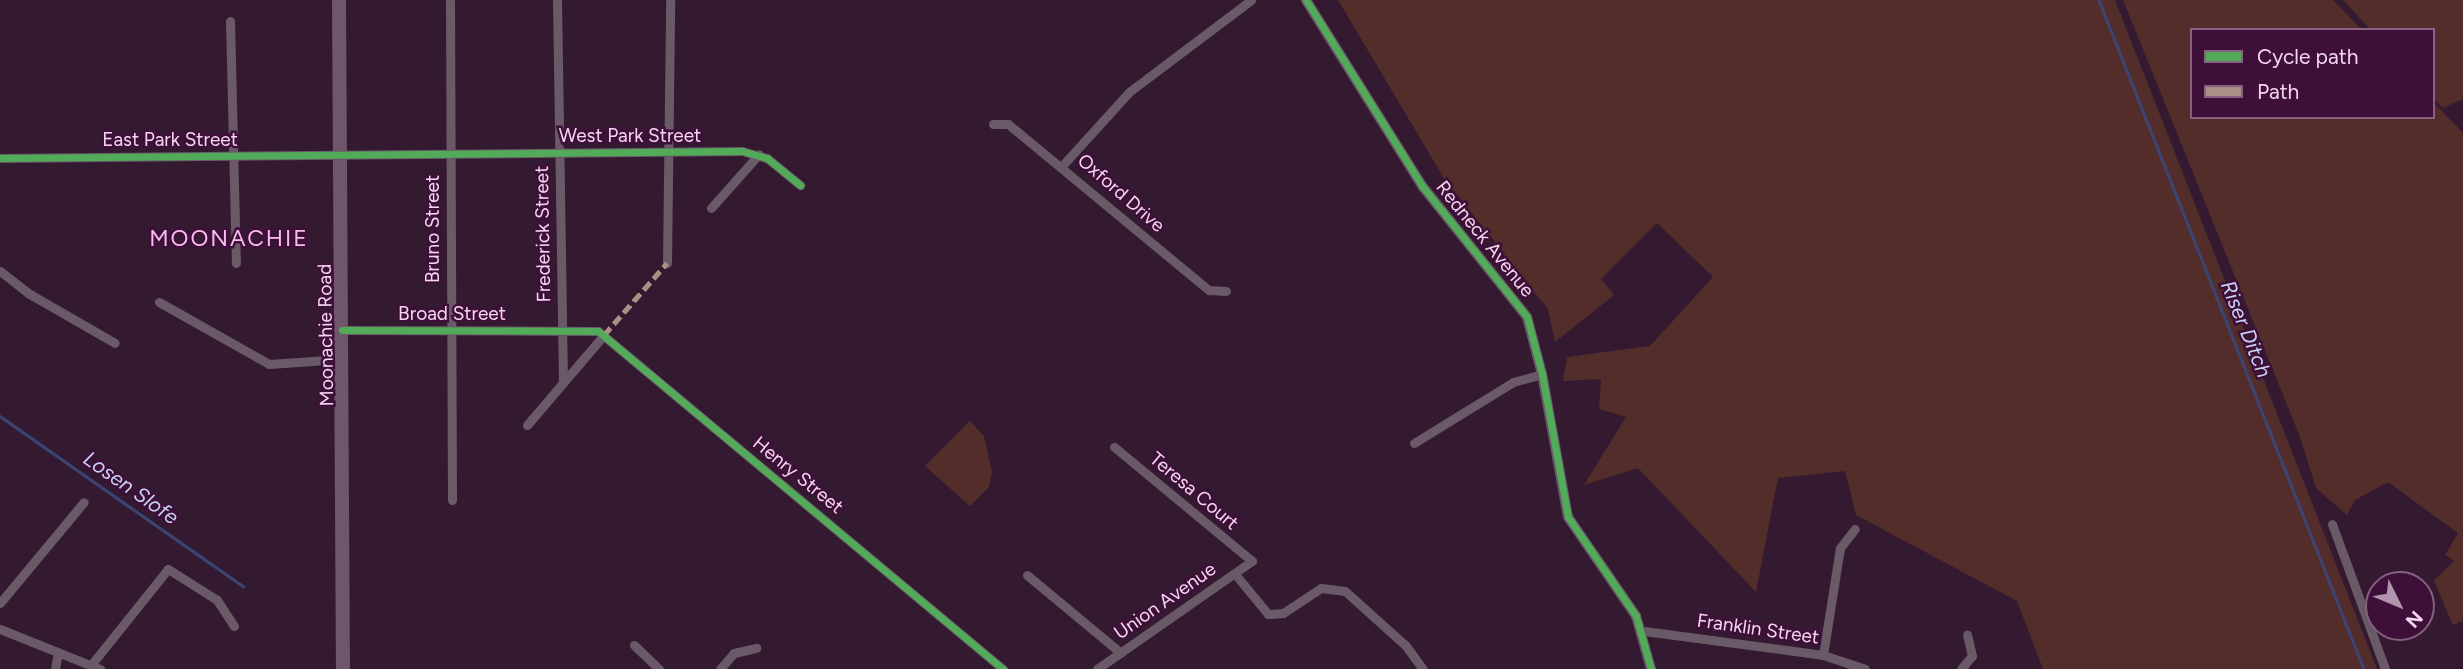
<!DOCTYPE html>
<html>
<head>
<meta charset="utf-8">
<style>
	body { margin:0 }
	#map { position:relative; width:2463px; height:669px; overflow:hidden; background:#341a31; font-family:Figtree,sans-serif }
	div>[style] { position:absolute }
	.green>* { inset:0; background:#532d29 }
	.stream>* { height:2.5px; margin:-1.25px; padding:0 1.25px; transform-origin:1.25px; border-radius:1.25px; background:#3b4575 }
	.minor>* { height:9px; margin:-4.5px; padding:0 4.5px; transform-origin:4.5px; border-radius:4.5px; background:#6a5a68 }
	.tertiary>* { height:10px; margin:-5px; padding:0 5px; transform-origin:5px; border-radius:5px; background:#6a5a68 }
	.primary>* { height:14px; margin:-7px; padding:0 7px; transform-origin:7px; border-radius:7px; background:#6e576b }
	.quiet>* { height:5px; margin-top:-2.5px; transform-origin:0; background:repeating-linear-gradient(90deg,#ac8f84 0 10px,transparent 0 15px) }
	.cycleway>* { height:7px; margin:-3.5px; padding:0 3.5px; transform-origin:3.5px; border-radius:3.5px; background:#51ab58 }
	span { translate:-50% -50%; white-space:nowrap; text-align:center; line-height:1.15; -webkit-text-stroke:5px #3e1039; paint-order:stroke }
	.street-label { font-size:19px; color:#f4d7ef }
	.water-label { font-size:21px; color:#c7d2f2; font-style:italic }
	.quarter-label { font-size:23px; color:#f7bdee; letter-spacing:2px }
	.legend { position:absolute; left:2190px; top:28px; width:245px; height:91px; box-sizing:border-box; background:#3e1039; border:2px solid #876082; margin:0; padding:9px 12px; list-style:none; font-size:21px; color:#f4d7ef }
	.legend li { display:flex; align-items:center; gap:14px; height:35px }
	.legend b { width:35px; border:2px solid #876082 }
	.north { position:absolute; left:2365px; top:571px; width:70px; height:70px; box-sizing:border-box; background:#3e1039; border:2px solid #876082; border-radius:50%; rotate:133deg; font-size:19px; font-weight:700; line-height:28px; text-align:center; color:#f4d7ef }
	.north::after { content:''; display:block; margin:auto; width:24px; height:32px; background:#b195ac; clip-path:polygon(50% 0,100% 100%,50% 72%,0 100%) }
</style>
</head>
<body>
<div id="map">
	<div class="green">
		<i style="clip-path:polygon(1338px 0,2115px 0,2377px 669px,2043px 669px,2017px 601px,1856px 515px,1845px 471px,1778px 478px,1756px 592px,1638px 468px,1584px 485px,1626px 417px,1599px 409px,1601px 379px,1563px 381px,1567px 357px,1650px 346px,1713px 277px,1657px 223px,1601px 279px,1614px 295px,1555px 342px,1548px 309px,1445px 180px)"></i>
		<i style="clip-path:polygon(2123px 0,2333px 0,2362px 30px,2192px 30px,2192px 117px,2433px 117px,2433px 102px,2463px 133px,2463px 621px,2453px 625px,2434px 581px,2454px 561px,2445px 555px,2458px 533px,2388px 482px,2355px 500px,2347px 515px,2316px 488px,2300px 437px)"></i>
		<i style="clip-path:polygon(2343px 0,2463px 0,2463px 99px,2443px 108px,2433px 98px,2433px 30px,2371px 30px)"></i>
		<i style="clip-path:polygon(970px 421px,984px 436px,992px 473px,989px 487px,970px 506px,925px 466px)"></i>
	</div>
	<div class="stream">
		<i style="left:2099px;top:0;width:720px;rotate:68.39deg"></i>
		<i style="left:0;top:416px;width:297px;rotate:35deg"></i>
	</div>
	<div class="minor">
		<i style="left:450px;top:0;width:500px;rotate:89.77deg"></i>
		<i style="left:557px;top:0;width:383px;rotate:89.1deg"></i>
		<i style="left:230px;top:21px;width:242px;rotate:88.6deg"></i>
		<i style="left:993px;top:124px;width:15px"></i>
		<i style="left:1008px;top:124px;width:261px;rotate:39.6deg"></i>
		<i style="left:1209px;top:290px;width:17px;rotate:3deg"></i>
		<i style="left:0;top:158px;width:742px;rotate:-0.54deg"></i>
		<i style="left:742px;top:151px;width:26px;rotate:16deg"></i>
		<i style="left:767px;top:158px;width:43px;rotate:39.3deg"></i>
		<i style="left:1061px;top:167px;width:101px;rotate:-47.8deg"></i>
		<i style="left:1129px;top:92px;width:153px;rotate:-37deg"></i>
		<i style="left:711px;top:208px;width:72px;rotate:-48.4deg"></i>
		<i style="left:667px;top:263px;width:263px;rotate:-89.3deg"></i>
		<i style="left:0;top:271px;width:36px;rotate:38deg"></i>
		<i style="left:28px;top:293px;width:100px;rotate:29.9deg"></i>
		<i style="left:159px;top:302px;width:126px;rotate:29.4deg"></i>
		<i style="left:269px;top:364px;width:73px;rotate:-3.9deg"></i>
		<i style="left:342px;top:330px;width:256px;rotate:0.2deg"></i>
		<i style="left:598px;top:331px;width:528px;rotate:39.85deg"></i>
		<i style="left:527px;top:425px;width:118px;rotate:-49.5deg"></i>
		<i style="left:1414px;top:443px;width:116px;rotate:-31.6deg"></i>
		<i style="left:1513px;top:382px;width:30px;rotate:-15deg"></i>
		<i style="left:2332px;top:524px;width:154px;rotate:69.9deg"></i>
		<i style="left:1235px;top:574px;width:52px;rotate:50.5deg"></i>
		<i style="left:1268px;top:614px;width:15px;rotate:-4deg"></i>
		<i style="left:1283px;top:613px;width:45px;rotate:-33.3deg"></i>
		<i style="left:1321px;top:588px;width:24px;rotate:7deg"></i>
		<i style="left:1345px;top:591px;width:82px;rotate:42deg"></i>
		<i style="left:1406px;top:646px;width:29px;rotate:54deg"></i>
		<i style="left:1027px;top:575px;width:122px;rotate:39.7deg"></i>
		<i style="left:0;top:603px;width:131px;rotate:-50.3deg"></i>
		<i style="left:0;top:629px;width:108px;rotate:21.8deg"></i>
		<i style="left:1644px;top:631px;width:181px;rotate:7.6deg"></i>
		<i style="left:1823px;top:655px;width:44px;rotate:18.4deg"></i>
		<i style="left:634px;top:645px;width:35px;rotate:44deg"></i>
		<i style="left:1823px;top:655px;width:108px;rotate:-81deg"></i>
		<i style="left:1840px;top:548px;width:24px;rotate:-52deg"></i>
		<i style="left:91px;top:665px;width:123px;rotate:-51.3deg"></i>
		<i style="left:168px;top:569px;width:58px;rotate:32.3deg"></i>
		<i style="left:217px;top:600px;width:31px;rotate:57deg"></i>
		<i style="left:55px;top:669px;width:17px;rotate:-80deg"></i>
		<i style="left:720px;top:669px;width:21px;rotate:-49deg"></i>
		<i style="left:734px;top:653px;width:23px;rotate:-13deg"></i>
		<i style="left:1097px;top:669px;width:189px;rotate:-34.9deg"></i>
		<i style="left:1252px;top:561px;width:179px;rotate:-140.4deg"></i>
		<i style="left:1961px;top:669px;width:17px;rotate:-50deg"></i>
		<i style="left:1972px;top:656px;width:22px;rotate:-103deg"></i>
	</div>
	<div class="tertiary">
		<i style="left:1306px;top:0;width:221px;rotate:58deg"></i>
		<i style="left:1423px;top:187px;width:166px;rotate:51.3deg"></i>
		<i style="left:1527px;top:317px;width:59px;rotate:75.3deg"></i>
		<i style="left:1542px;top:374px;width:145px;rotate:79.7deg"></i>
		<i style="left:1568px;top:517px;width:120px;rotate:55.5deg"></i>
		<i style="left:1636px;top:616px;width:55px;rotate:74.2deg"></i>
	</div>
	<div class="primary">
		<i style="left:339px;top:0;width:669px;rotate:89.66deg"></i>
	</div>
	<div class="quiet">
		<i style="left:604px;top:335px;width:96px;rotate:-48.8deg"></i>
	</div>
	<div class="cycleway">
		<i style="left:1306px;top:0;width:221px;rotate:58deg"></i>
		<i style="left:1423px;top:187px;width:166px;rotate:51.3deg"></i>
		<i style="left:1527px;top:317px;width:59px;rotate:75.3deg"></i>
		<i style="left:1542px;top:374px;width:145px;rotate:79.7deg"></i>
		<i style="left:1568px;top:517px;width:120px;rotate:55.5deg"></i>
		<i style="left:1636px;top:616px;width:55px;rotate:74.2deg"></i>
		<i style="left:0;top:158px;width:742px;rotate:-0.54deg"></i>
		<i style="left:742px;top:151px;width:26px;rotate:16deg"></i>
		<i style="left:767px;top:158px;width:43px;rotate:39.3deg"></i>
		<i style="left:342px;top:330px;width:256px;rotate:0.2deg"></i>
		<i style="left:598px;top:331px;width:528px;rotate:39.85deg"></i>
	</div>
	<div class="street-label">
		<span style="left:630px;top:136px">West Park Street</span>
		<span style="left:170px;top:140px">East Park Street</span>
		<span style="left:1121px;top:193px;rotate:41deg">Oxford Drive</span>
		<span style="left:433px;top:229px;rotate:-90deg">Bruno Street</span>
		<span style="left:543px;top:234px;rotate:-91deg">Frederick Street</span>
		<span style="left:1485px;top:239px;rotate:51deg">Redneck Avenue</span>
		<span style="left:452px;top:314px">Broad Street</span>
		<span style="left:326px;top:335px;rotate:-91deg">Moonachie Road</span>
		<span style="left:798px;top:475px;rotate:39deg">Henry Street</span>
		<span style="left:1194px;top:491px;rotate:40deg">Teresa Court</span>
		<span style="left:1165px;top:601px;rotate:-35deg">Union Avenue</span>
		<span style="left:1758px;top:629px;rotate:8deg">Franklin Street</span>
	</div>
	<div class="water-label">
		<span style="left:2246px;top:329px;rotate:68deg">Riser Ditch</span>
		<span style="left:131px;top:488px;rotate:35deg">Losen Slofe</span>
	</div>
	<div class="quarter-label">
		<span style="left:229px;top:238px">MOONACHIE</span>
	</div>
	<ul class="legend">
	<li><b style="height:9px;background:#51ab58"></b>Cycle path</li>
	<li><b style="height:9px;background:#ac8f84"></b>Path</li>
	</ul>
	<div class="north">N</div>
</div>
</body>
</html>
